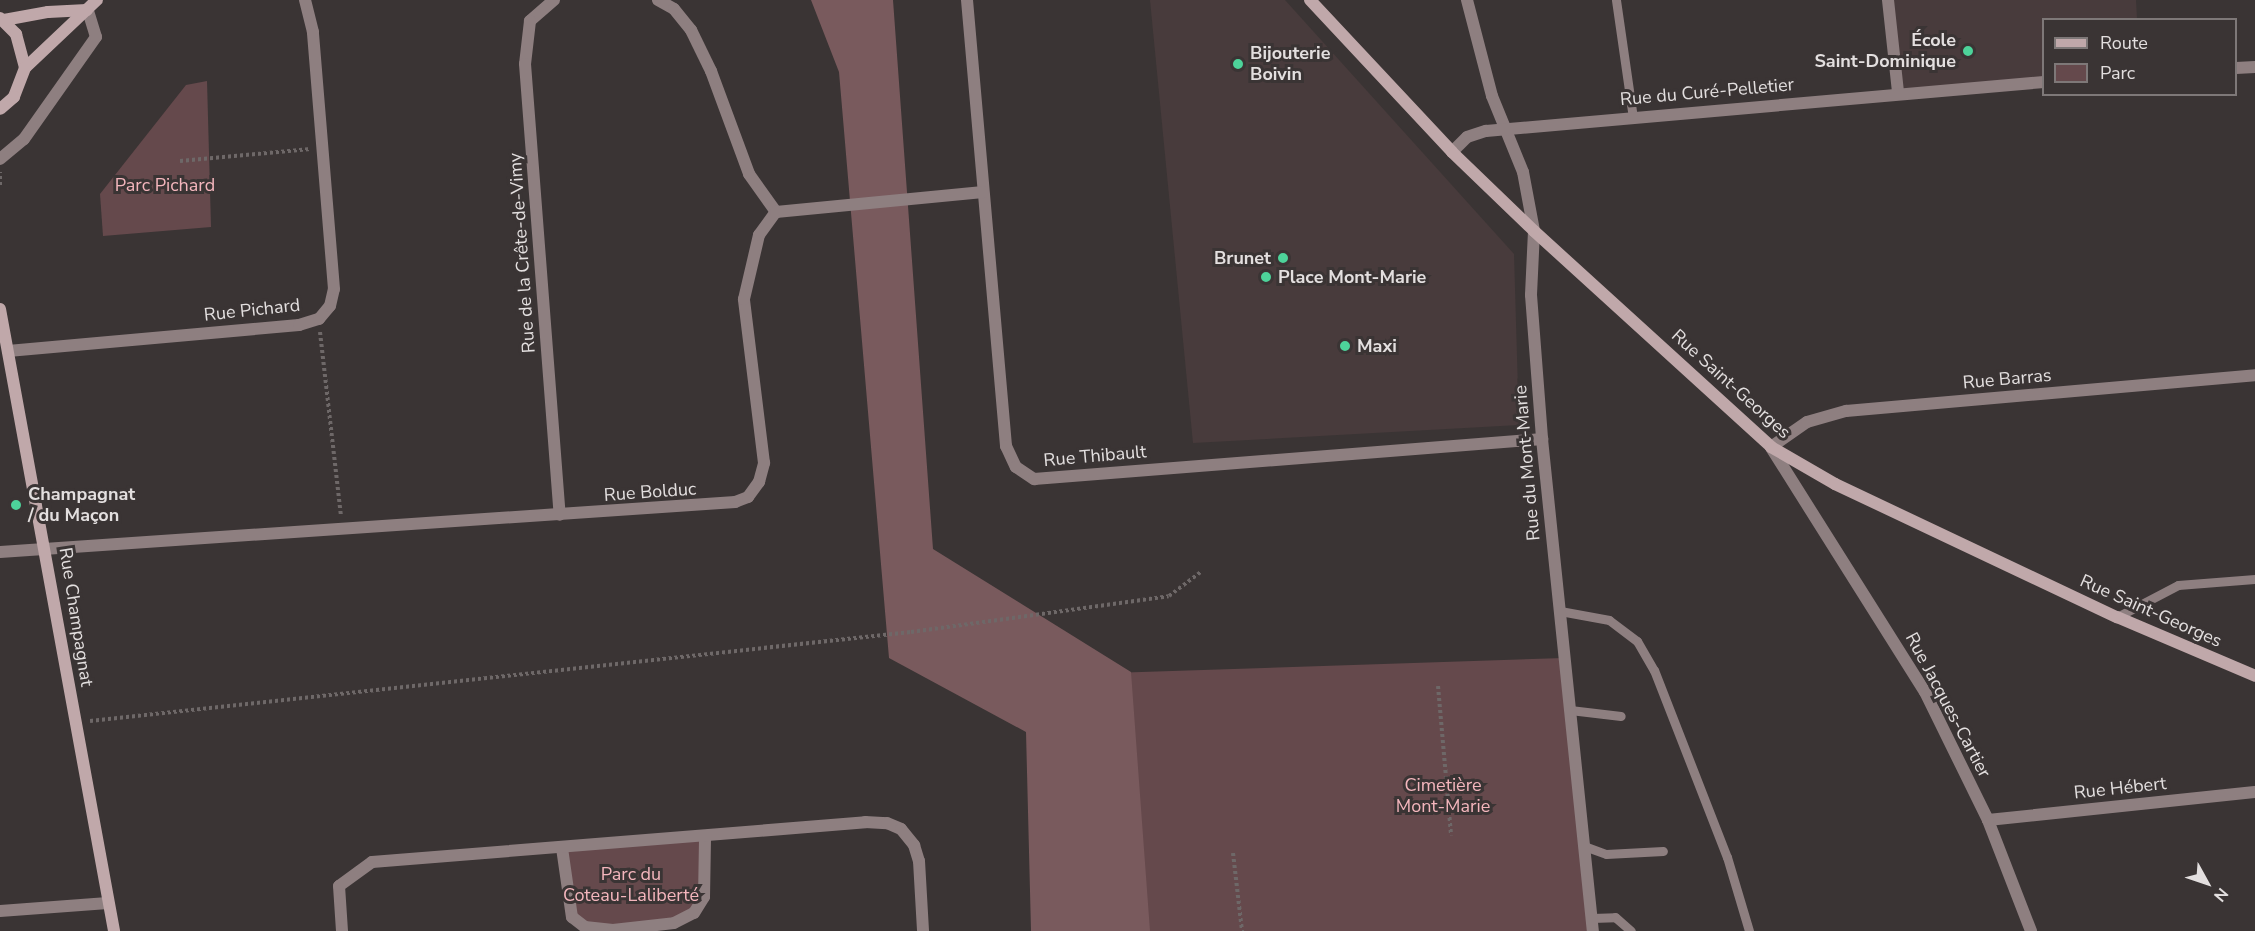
<!DOCTYPE html>
<html>
<head>
<meta charset="utf-8">
<style>
	body { margin:0 }
	#map { position:relative; width:2255px; height:931px; overflow:hidden; background:#3a3434; font-family:"Nunito Sans",sans-serif }
	div>[style] { position:absolute }
	.built>* { inset:0; background:#483b3c }
	.green>* { inset:0; background:#65494c }
	.forest>* { inset:0; background:#795a5d }
	.path>* { height:4px; margin-top:-2px; transform-origin:0; background:repeating-linear-gradient(90deg,#6e6868 0 3px,transparent 0 6px) }
	.lane>* { height:9px; margin:-4.5px; padding:0 4.5px; transform-origin:4.5px; border-radius:4.5px; background:#8e7f80 }
	.street>* { height:12px; margin:-6px; padding:0 6px; transform-origin:6px; border-radius:6px; background:#8e7f80 }
	.secondary>* { height:12px; margin:-6px; padding:0 6px; transform-origin:6px; border-radius:6px; background:#c0a8aa }
	.dots>* { width:16px; height:16px; translate:-50% -50%; box-sizing:border-box; border:3px solid #3a3434; border-radius:50% }
	span { translate:-50% -50%; white-space:nowrap; text-align:center; line-height:1.15; -webkit-text-stroke:6px #3a3434; paint-order:stroke }
	.poi-label { font-size:18px; color:#e3dfdf; font-weight:700 }
	.right { translate:-100% -50%; text-align:right }
	.left { translate:0 -50%; text-align:left }
	.street-label { font-size:18px; color:#e3dfdf }
	.park-label { font-size:18px; color:#f4b6bd }
	.legend { position:absolute; left:2042px; top:18px; width:195px; height:78px; box-sizing:border-box; background:#3a3434; border:2px solid #7e7878; margin:0; padding:8px 10px; list-style:none; font-size:18px; color:#e3dfdf }
	.legend li { display:flex; align-items:center; gap:12px; height:30px }
	.legend b { width:30px; border:2px solid #7e7878 }
	.north { position:absolute; left:2177px; top:853px; width:60px; height:60px; -webkit-text-stroke:4px #3a3434; paint-order:stroke; rotate:130deg; font-size:16px; font-weight:700; line-height:24px; text-align:center; color:#e3dfdf }
	.north::after { content:''; display:block; margin:auto; width:21px; height:27px; background:#e3dfdf; clip-path:polygon(50% 0,100% 100%,50% 72%,0 100%) }
</style>
</head>
<body>
<div id="map">
	<div class="built">
		<i style="clip-path:polygon(1150px 0,1285px 0,1514px 254px,1519px 425px,1193px 443px)"></i>
		<i style="clip-path:polygon(1888px 0,2136px 0,2137px 19px,2044px 20px,2043px 82px,1898px 92px)"></i>
	</div>
	<div class="green">
		<i style="clip-path:polygon(207px 81px,211px 227px,103px 236px,100px 194px,186px 85px)"></i>
		<i style="clip-path:polygon(1564px 658px,1593px 931px,1084px 931px,1080px 674px)"></i>
		<i style="clip-path:polygon(705px 837px,705px 884px,694px 913px,613px 930px,572px 917px,562px 848px)"></i>
	</div>
	<div class="forest">
		<i style="clip-path:polygon(811px 0,893px 0,933px 549px,1131px 672px,1150px 931px,1031px 931px,1026px 732px,889px 658px,839px 72px)"></i>
	</div>
	<div class="path">
		<i style="left:180px;top:161px;width:131px;rotate:-5.3deg"></i>
		<i style="left:0;top:185px;width:13px;rotate:-90deg"></i>
		<i style="left:320px;top:332px;width:185px;rotate:83.5deg"></i>
		<i style="left:1438px;top:686px;width:150px;rotate:85deg"></i>
		<i style="left:90px;top:721px;width:826px;rotate:-6.19deg"></i>
		<i style="left:911px;top:632px;width:260px;rotate:-7.9deg"></i>
		<i style="left:1169px;top:596px;width:41px;rotate:-37.1deg"></i>
		<i style="left:1233px;top:853px;width:79px;rotate:83.4deg"></i>
	</div>
	<div class="lane">
		<i style="left:1616px;top:0;width:119px;rotate:81.8deg"></i>
		<i style="left:1560px;top:611px;width:50px;rotate:10.4deg"></i>
		<i style="left:1609px;top:620px;width:35px;rotate:37deg"></i>
		<i style="left:1637px;top:641px;width:34px;rotate:60deg"></i>
		<i style="left:1654px;top:670px;width:201px;rotate:68.7deg"></i>
		<i style="left:1727px;top:857px;width:77px;rotate:73.4deg"></i>
		<i style="left:2117px;top:617px;width:69px;rotate:-27.7deg"></i>
		<i style="left:2178px;top:585px;width:77px;rotate:-4.5deg"></i>
		<i style="left:1570px;top:710px;width:51px;rotate:6.7deg"></i>
		<i style="left:1584px;top:846px;width:23px;rotate:20deg"></i>
		<i style="left:1606px;top:854px;width:57px;rotate:-3deg"></i>
		<i style="left:1592px;top:918px;width:23px;rotate:-2deg"></i>
		<i style="left:1615px;top:917px;width:21px;rotate:41deg"></i>
	</div>
	<div class="street">
		<i style="left:554px;top:0;width:32px;rotate:139deg"></i>
		<i style="left:530px;top:21px;width:43px;rotate:96.6deg"></i>
		<i style="left:525px;top:64px;width:452px;rotate:85.6deg"></i>
		<i style="left:658px;top:0;width:18px;rotate:29deg"></i>
		<i style="left:674px;top:9px;width:27px;rotate:51deg"></i>
		<i style="left:691px;top:30px;width:46px;rotate:64deg"></i>
		<i style="left:711px;top:71px;width:110px;rotate:69.7deg"></i>
		<i style="left:749px;top:174px;width:47px;rotate:54.6deg"></i>
		<i style="left:967px;top:0;width:448px;rotate:85deg"></i>
		<i style="left:1006px;top:446px;width:23px;rotate:65deg"></i>
		<i style="left:1016px;top:467px;width:22px;rotate:34deg"></i>
		<i style="left:1034px;top:479px;width:510px;rotate:-4.5deg"></i>
		<i style="left:1467px;top:0;width:99px;rotate:75.4deg"></i>
		<i style="left:1492px;top:96px;width:82px;rotate:67.8deg"></i>
		<i style="left:1523px;top:172px;width:60px;rotate:79.4deg"></i>
		<i style="left:1534px;top:231px;width:64px;rotate:92.7deg"></i>
		<i style="left:1531px;top:295px;width:144px;rotate:85.6deg"></i>
		<i style="left:1542px;top:439px;width:495px;rotate:84.1deg"></i>
		<i style="left:1888px;top:0;width:93px;rotate:83.8deg"></i>
		<i style="left:2236px;top:68px;width:19px;rotate:-3deg"></i>
		<i style="left:1452px;top:152px;width:21px;rotate:-45deg"></i>
		<i style="left:1467px;top:137px;width:20px;rotate:-18deg"></i>
		<i style="left:1486px;top:131px;width:560px;rotate:-5.02deg"></i>
		<i style="left:0;top:159px;width:31px;rotate:-40deg"></i>
		<i style="left:24px;top:139px;width:125px;rotate:-54.8deg"></i>
		<i style="left:96px;top:37px;width:28px;rotate:-107deg"></i>
		<i style="left:8px;top:351px;width:292px;rotate:-5.1deg"></i>
		<i style="left:299px;top:325px;width:21px;rotate:-17deg"></i>
		<i style="left:319px;top:319px;width:17px;rotate:-50deg"></i>
		<i style="left:330px;top:306px;width:17px;rotate:-77deg"></i>
		<i style="left:334px;top:289px;width:258px;rotate:-94.7deg"></i>
		<i style="left:313px;top:32px;width:33px;rotate:-104deg"></i>
		<i style="left:0;top:552px;width:737px;rotate:-3.89deg"></i>
		<i style="left:735px;top:502px;width:14px;rotate:-21deg"></i>
		<i style="left:748px;top:497px;width:19px;rotate:-54deg"></i>
		<i style="left:759px;top:482px;width:20px;rotate:-75deg"></i>
		<i style="left:764px;top:463px;width:165px;rotate:-97deg"></i>
		<i style="left:744px;top:299px;width:66px;rotate:-76.8deg"></i>
		<i style="left:759px;top:235px;width:29px;rotate:-54deg"></i>
		<i style="left:776px;top:212px;width:208px;rotate:-5.5deg"></i>
		<i style="left:1988px;top:820px;width:268px;rotate:-6deg"></i>
		<i style="left:562px;top:848px;width:70px;rotate:81.8deg"></i>
		<i style="left:572px;top:917px;width:16px;rotate:38deg"></i>
		<i style="left:585px;top:927px;width:28px;rotate:6deg"></i>
		<i style="left:613px;top:930px;width:61px;rotate:-6.5deg"></i>
		<i style="left:674px;top:923px;width:22px;rotate:-27deg"></i>
		<i style="left:694px;top:913px;width:19px;rotate:-58deg"></i>
		<i style="left:704px;top:897px;width:60px;rotate:-89deg"></i>
		<i style="left:0;top:911px;width:108px;rotate:-4.2deg"></i>
		<i style="left:342px;top:931px;width:45px;rotate:-93.8deg"></i>
		<i style="left:339px;top:886px;width:41px;rotate:-36deg"></i>
		<i style="left:372px;top:862px;width:495px;rotate:-4.6deg"></i>
		<i style="left:865px;top:822px;width:22px;rotate:3deg"></i>
		<i style="left:887px;top:823px;width:15px;rotate:23deg"></i>
		<i style="left:901px;top:829px;width:21px;rotate:51deg"></i>
		<i style="left:914px;top:845px;width:17px;rotate:73deg"></i>
		<i style="left:919px;top:861px;width:70px;rotate:86.7deg"></i>
		<i style="left:2031px;top:931px;width:119px;rotate:-111.2deg"></i>
		<i style="left:1988px;top:820px;width:143px;rotate:-116.2deg"></i>
		<i style="left:1925px;top:692px;width:289px;rotate:-122.2deg"></i>
		<i style="left:1771px;top:447px;width:44px;rotate:-34.8deg"></i>
		<i style="left:1807px;top:422px;width:41px;rotate:-15.8deg"></i>
		<i style="left:1846px;top:411px;width:411px;rotate:-5deg"></i>
	</div>
	<div class="secondary">
		<i style="left:1310px;top:0;width:208px;rotate:46.9deg"></i>
		<i style="left:1452px;top:152px;width:114px;rotate:43.9deg"></i>
		<i style="left:1534px;top:231px;width:321px;rotate:42.3deg"></i>
		<i style="left:1771px;top:447px;width:74px;rotate:30deg"></i>
		<i style="left:1835px;top:484px;width:312px;rotate:25.3deg"></i>
		<i style="left:2117px;top:617px;width:150px;rotate:23.1deg"></i>
		<i style="left:0;top:18px;width:23px;rotate:45deg"></i>
		<i style="left:16px;top:34px;width:35px;rotate:75deg"></i>
		<i style="left:25px;top:68px;width:31px;rotate:111deg"></i>
		<i style="left:14px;top:97px;width:18px;rotate:139deg"></i>
		<i style="left:4px;top:20px;width:45px;rotate:-10.3deg"></i>
		<i style="left:48px;top:12px;width:39px;rotate:-3deg"></i>
		<i style="left:25px;top:68px;width:99px;rotate:-43.4deg"></i>
		<i style="left:0;top:309px;width:632px;rotate:79.61deg"></i>
	</div>
	<div class="dots">
		<i style="left:1968px;top:51px;background:#4dd39a"></i>
		<i style="left:1238px;top:64px;background:#4dd39a"></i>
		<i style="left:1283px;top:258px;background:#4dd39a"></i>
		<i style="left:1266px;top:277px;background:#4dd39a"></i>
		<i style="left:1345px;top:346px;background:#4dd39a"></i>
		<i style="left:16px;top:505px;background:#4dd39a"></i>
	</div>
	<div class="poi-label">
		<span class="right" style="left:1956px;top:51px">École<br>Saint-Dominique</span>
		<span class="left" style="left:1250px;top:64px">Bijouterie<br>Boivin</span>
		<span class="right" style="left:1271px;top:258px">Brunet</span>
		<span class="left" style="left:1278px;top:277px">Place Mont-Marie</span>
		<span class="left" style="left:1357px;top:346px">Maxi</span>
		<span class="left" style="left:28px;top:505px">Champagnat<br>/ du Maçon</span>
	</div>
	<div class="street-label">
		<span style="left:1707px;top:92px;rotate:-5deg">Rue du Curé-Pelletier</span>
		<span style="left:522px;top:253px;rotate:-94deg">Rue de la Crête-de-Vimy</span>
		<span style="left:252px;top:310px;rotate:-6deg">Rue Pichard</span>
		<span style="left:2007px;top:379px;rotate:-5deg">Rue Barras</span>
		<span style="left:1731px;top:384px;rotate:42deg">Rue Saint-Georges</span>
		<span style="left:1095px;top:456px;rotate:-5deg">Rue Thibault</span>
		<span style="left:1527px;top:463px;rotate:-95deg">Rue du Mont-Marie</span>
		<span style="left:650px;top:492px;rotate:-4deg">Rue Bolduc</span>
		<span style="left:2151px;top:611px;rotate:24deg">Rue Saint-Georges</span>
		<span style="left:76px;top:617px;rotate:81deg">Rue Champagnat</span>
		<span style="left:1948px;top:705px;rotate:62deg">Rue Jacques-Cartier</span>
		<span style="left:2120px;top:788px;rotate:-6deg">Rue Hébert</span>
	</div>
	<div class="park-label">
		<span style="left:165px;top:185px">Parc Pichard</span>
		<span style="left:1443px;top:796px">Cimetière<br>Mont-Marie</span>
		<span style="left:631px;top:885px">Parc du<br>Coteau-Laliberté</span>
	</div>
	<ul class="legend">
	<li><b style="height:8px;background:#c0a8aa"></b>Route</li>
	<li><b style="height:16px;background:#65494c"></b>Parc</li>
	</ul>
	<div class="north">N</div>
</div>
</body>
</html>
